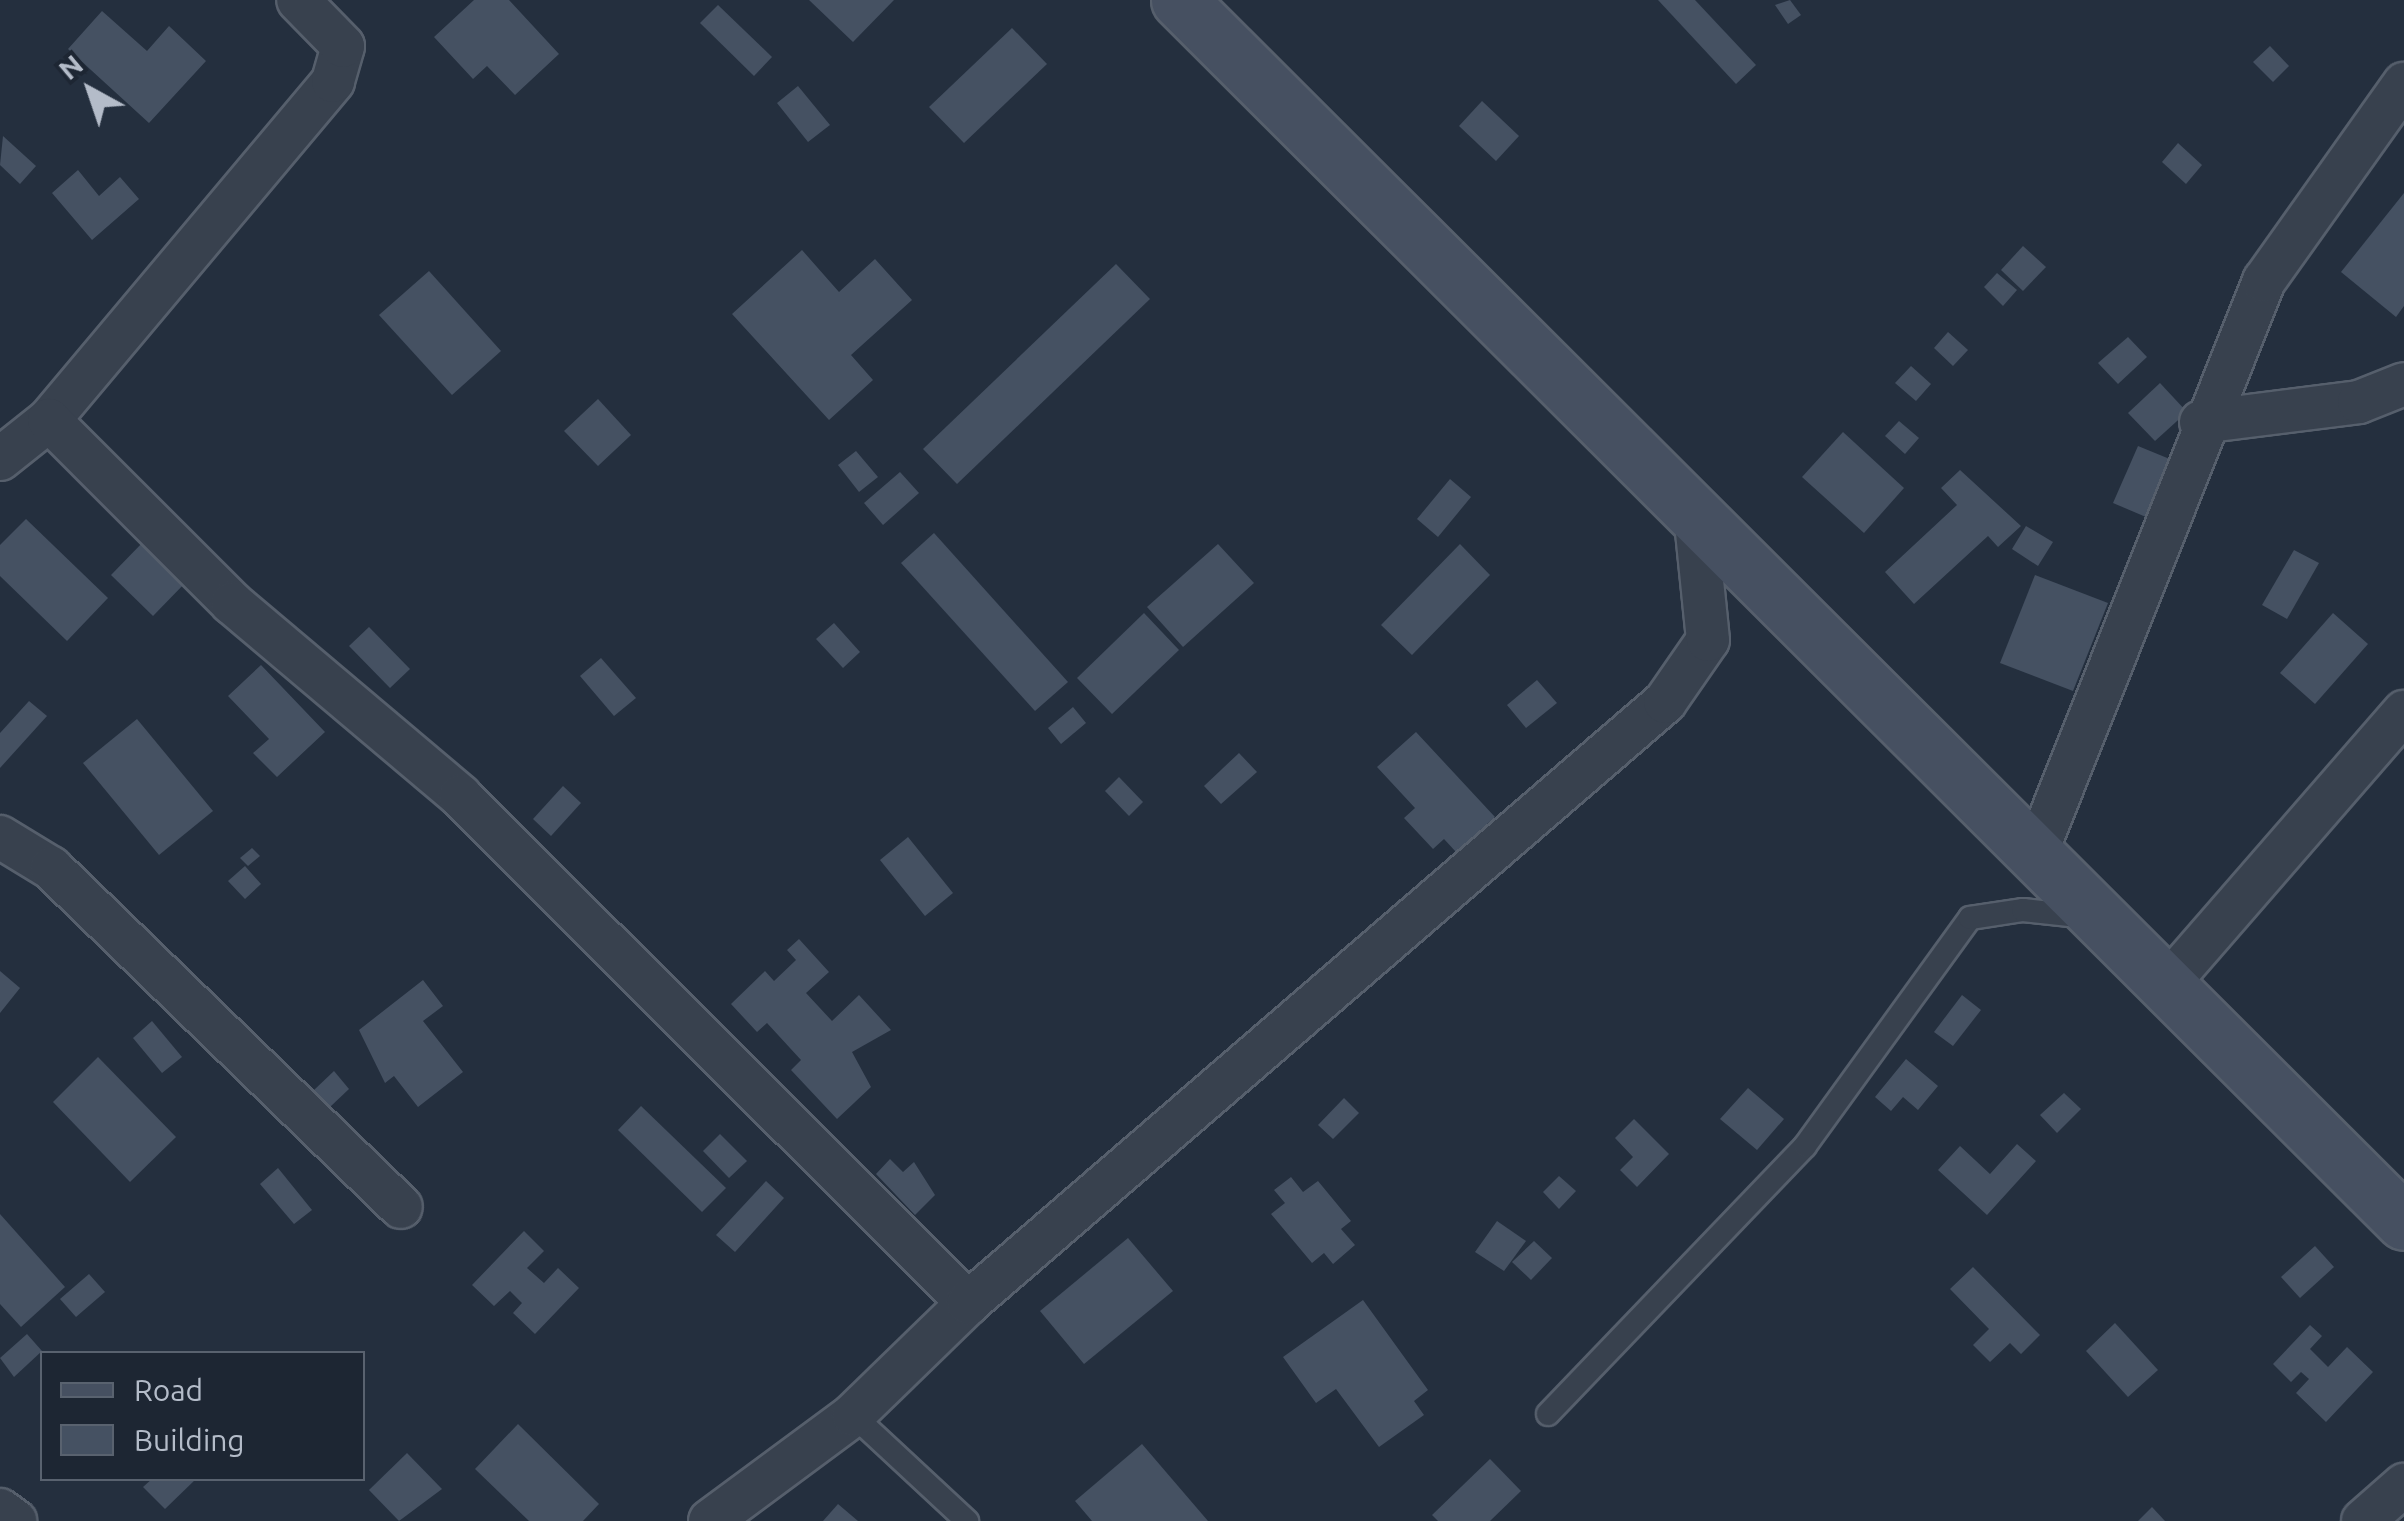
<!DOCTYPE html>
<html>
<head>
<meta charset="utf-8">
<style>
	body { margin:0 }
	#map { position:relative; width:2404px; height:1521px; overflow:hidden; background:#242f3e; font-family:Ubuntu,sans-serif }
	div>[style] { position:absolute }
	.building>* { inset:0; background:#455162 }
	.roads { filter:drop-shadow(2px 0 #565f6c) drop-shadow(-2px 0 #565f6c) drop-shadow(0 2px #565f6c) drop-shadow(0 -2px #565f6c) }
	.lane>* { height:22px; margin:-11px; padding:0 11px; transform-origin:11px; border-radius:11px; background:#38414e }
	.street>* { height:42px; margin:-21px; padding:0 21px; transform-origin:21px; border-radius:21px; background:#38414e }
	.secondary>* { height:55px; margin:-27.5px; padding:0 27.5px; transform-origin:27.5px; border-radius:27.5px; background:#465061 }
	span { translate:-50% -50%; white-space:nowrap; text-align:center; line-height:1.15; -webkit-text-stroke:9px #1d2633; paint-order:stroke }
	.legend { position:absolute; left:40px; top:1351px; width:325px; height:130px; box-sizing:border-box; background:#1d2633; border:2px solid #59626f; margin:0; padding:12px 18px; list-style:none; font-size:30px; color:#b4bcc9 }
	.legend li { display:flex; align-items:center; gap:20px; height:50px }
	.legend b { width:50px; border:2px solid #59626f }
	.north { position:absolute; left:40px; top:40px; width:100px; height:100px; -webkit-text-stroke:8px #1d2633; paint-order:stroke; rotate:320deg; font-size:28px; font-weight:700; line-height:40px; text-align:center; color:#b4bcc9 }
	.north::after { content:''; display:block; margin:auto; width:35px; height:45px; background:#b4bcc9; clip-path:polygon(50% 0,100% 100%,50% 72%,0 100%) }
</style>
</head>
<body>
<div id="map">
	<div class="building">
		<i style="clip-path:polygon(474px 0,509px 0,559px 54px,515px 95px,487px 66px,473px 79px,434px 37px)"></i>
		<i style="clip-path:polygon(809px 0,894px 0,853px 42px)"></i>
		<i style="clip-path:polygon(1658px 0,1695px 0,1756px 65px,1736px 84px)"></i>
		<i style="clip-path:polygon(1790px 0,1801px 15px,1788px 24px,1775px 5px)"></i>
		<i style="clip-path:polygon(718px 5px,772px 57px,754px 76px,700px 23px)"></i>
		<i style="clip-path:polygon(102px 11px,147px 51px,169px 26px,206px 61px,149px 123px,68px 49px)"></i>
		<i style="clip-path:polygon(1012px 28px,1047px 64px,964px 143px,929px 107px)"></i>
		<i style="clip-path:polygon(2270px 46px,2289px 66px,2273px 82px,2253px 62px)"></i>
		<i style="clip-path:polygon(798px 86px,830px 125px,808px 142px,777px 103px)"></i>
		<i style="clip-path:polygon(1482px 101px,1519px 136px,1496px 161px,1459px 126px)"></i>
		<i style="clip-path:polygon(3px 136px,36px 166px,20px 184px,0 165px)"></i>
		<i style="clip-path:polygon(2178px 143px,2202px 165px,2186px 184px,2162px 162px)"></i>
		<i style="clip-path:polygon(78px 170px,99px 196px,120px 177px,139px 199px,92px 240px,52px 193px)"></i>
		<i style="clip-path:polygon(2404px 193px,2404px 306px,2396px 317px,2341px 272px)"></i>
		<i style="clip-path:polygon(2023px 246px,2046px 267px,2023px 291px,2001px 270px)"></i>
		<i style="clip-path:polygon(802px 250px,839px 292px,875px 259px,912px 300px,851px 355px,873px 380px,829px 420px,732px 314px)"></i>
		<i style="clip-path:polygon(1116px 264px,1150px 299px,957px 484px,923px 449px)"></i>
		<i style="clip-path:polygon(429px 271px,501px 351px,452px 395px,379px 315px)"></i>
		<i style="clip-path:polygon(1997px 273px,2017px 290px,2003px 306px,1984px 287px)"></i>
		<i style="clip-path:polygon(1948px 332px,1968px 350px,1953px 366px,1934px 348px)"></i>
		<i style="clip-path:polygon(2128px 337px,2147px 357px,2118px 384px,2098px 363px)"></i>
		<i style="clip-path:polygon(1911px 366px,1931px 384px,1916px 401px,1895px 383px)"></i>
		<i style="clip-path:polygon(2160px 383px,2187px 412px,2155px 441px,2128px 413px)"></i>
		<i style="clip-path:polygon(598px 399px,631px 435px,598px 466px,564px 431px)"></i>
		<i style="clip-path:polygon(1899px 421px,1919px 438px,1905px 454px,1885px 436px)"></i>
		<i style="clip-path:polygon(1843px 432px,1904px 488px,1864px 533px,1802px 477px)"></i>
		<i style="clip-path:polygon(2138px 446px,2177px 462px,2153px 520px,2113px 503px)"></i>
		<i style="clip-path:polygon(856px 451px,878px 477px,859px 492px,838px 465px)"></i>
		<i style="clip-path:polygon(1960px 470px,2021px 526px,1998px 547px,1988px 536px,1914px 604px,1885px 572px,1957px 505px,1941px 488px)"></i>
		<i style="clip-path:polygon(900px 472px,919px 493px,883px 525px,864px 503px)"></i>
		<i style="clip-path:polygon(1450px 479px,1471px 497px,1438px 537px,1417px 519px)"></i>
		<i style="clip-path:polygon(26px 519px,108px 598px,67px 641px,0 576px,0 545px)"></i>
		<i style="clip-path:polygon(2026px 526px,2053px 542px,2038px 566px,2012px 549px)"></i>
		<i style="clip-path:polygon(934px 533px,1068px 682px,1035px 711px,901px 563px)"></i>
		<i style="clip-path:polygon(145px 540px,187px 581px,153px 616px,111px 575px)"></i>
		<i style="clip-path:polygon(1218px 544px,1254px 583px,1183px 647px,1147px 607px)"></i>
		<i style="clip-path:polygon(1460px 544px,1490px 575px,1412px 655px,1381px 625px)"></i>
		<i style="clip-path:polygon(2294px 550px,2319px 563px,2287px 619px,2262px 605px)"></i>
		<i style="clip-path:polygon(2035px 575px,2108px 603px,2073px 691px,2000px 663px)"></i>
		<i style="clip-path:polygon(1144px 613px,1179px 650px,1112px 714px,1077px 678px)"></i>
		<i style="clip-path:polygon(2333px 613px,2368px 644px,2315px 704px,2280px 673px)"></i>
		<i style="clip-path:polygon(834px 623px,860px 652px,843px 668px,816px 639px)"></i>
		<i style="clip-path:polygon(369px 627px,410px 669px,390px 688px,349px 646px)"></i>
		<i style="clip-path:polygon(601px 658px,636px 698px,614px 716px,580px 676px)"></i>
		<i style="clip-path:polygon(261px 665px,325px 732px,277px 777px,253px 753px,269px 739px,228px 696px)"></i>
		<i style="clip-path:polygon(1537px 680px,1557px 703px,1526px 728px,1507px 705px)"></i>
		<i style="clip-path:polygon(29px 701px,47px 716px,0 768px,0 733px)"></i>
		<i style="clip-path:polygon(1073px 707px,1086px 723px,1061px 744px,1048px 728px)"></i>
		<i style="clip-path:polygon(137px 719px,213px 811px,159px 855px,83px 763px)"></i>
		<i style="clip-path:polygon(1416px 732px,1495px 817px,1456px 852px,1444px 839px,1433px 849px,1404px 818px,1415px 808px,1377px 767px)"></i>
		<i style="clip-path:polygon(1239px 753px,1257px 772px,1221px 804px,1204px 786px)"></i>
		<i style="clip-path:polygon(1119px 777px,1143px 802px,1129px 816px,1105px 791px)"></i>
		<i style="clip-path:polygon(563px 786px,581px 803px,551px 836px,533px 819px)"></i>
		<i style="clip-path:polygon(908px 837px,953px 893px,925px 916px,880px 860px)"></i>
		<i style="clip-path:polygon(252px 848px,260px 856px,248px 866px,240px 858px)"></i>
		<i style="clip-path:polygon(245px 866px,261px 884px,245px 899px,228px 881px)"></i>
		<i style="clip-path:polygon(799px 939px,829px 972px,806px 993px,832px 1021px,859px 995px,891px 1030px,852px 1052px,871px 1087px,837px 1119px,791px 1070px,801px 1060px,767px 1023px,757px 1032px,731px 1004px,765px 971px,774px 981px,796px 960px,787px 950px)"></i>
		<i style="clip-path:polygon(0 971px,20px 988px,0 1013px)"></i>
		<i style="clip-path:polygon(423px 980px,443px 1006px,423px 1021px,463px 1072px,418px 1107px,394px 1076px,385px 1083px,359px 1030px)"></i>
		<i style="clip-path:polygon(1962px 995px,1981px 1010px,1953px 1046px,1934px 1032px)"></i>
		<i style="clip-path:polygon(152px 1021px,182px 1057px,162px 1073px,133px 1038px)"></i>
		<i style="clip-path:polygon(98px 1057px,176px 1137px,130px 1182px,53px 1102px)"></i>
		<i style="clip-path:polygon(1906px 1059px,1938px 1086px,1918px 1110px,1903px 1097px,1891px 1111px,1875px 1097px)"></i>
		<i style="clip-path:polygon(334px 1071px,349px 1089px,330px 1107px,314px 1090px)"></i>
		<i style="clip-path:polygon(1748px 1088px,1784px 1119px,1757px 1150px,1720px 1119px)"></i>
		<i style="clip-path:polygon(2064px 1093px,2081px 1109px,2057px 1133px,2040px 1115px)"></i>
		<i style="clip-path:polygon(1344px 1098px,1359px 1113px,1333px 1139px,1318px 1125px)"></i>
		<i style="clip-path:polygon(641px 1106px,726px 1188px,702px 1212px,618px 1130px)"></i>
		<i style="clip-path:polygon(1634px 1119px,1669px 1154px,1637px 1187px,1620px 1170px,1633px 1157px,1615px 1138px)"></i>
		<i style="clip-path:polygon(720px 1134px,747px 1161px,729px 1178px,703px 1151px)"></i>
		<i style="clip-path:polygon(2017px 1144px,2036px 1161px,1987px 1215px,1938px 1170px,1960px 1146px,1990px 1174px)"></i>
		<i style="clip-path:polygon(890px 1159px,903px 1172px,914px 1162px,935px 1195px,915px 1215px,876px 1174px)"></i>
		<i style="clip-path:polygon(278px 1168px,312px 1210px,294px 1224px,260px 1184px)"></i>
		<i style="clip-path:polygon(1559px 1176px,1576px 1191px,1559px 1209px,1543px 1192px)"></i>
		<i style="clip-path:polygon(1291px 1177px,1303px 1192px,1318px 1181px,1351px 1221px,1341px 1229px,1355px 1245px,1333px 1264px,1324px 1253px,1312px 1263px,1271px 1214px,1285px 1203px,1274px 1190px)"></i>
		<i style="clip-path:polygon(766px 1181px,784px 1198px,735px 1252px,716px 1235px)"></i>
		<i style="clip-path:polygon(0 1214px,65px 1287px,21px 1327px,0 1304px)"></i>
		<i style="clip-path:polygon(1497px 1221px,1526px 1241px,1504px 1271px,1475px 1252px)"></i>
		<i style="clip-path:polygon(524px 1231px,544px 1251px,527px 1268px,544px 1283px,558px 1268px,579px 1288px,535px 1334px,513px 1313px,522px 1303px,510px 1291px,494px 1306px,472px 1285px)"></i>
		<i style="clip-path:polygon(1128px 1238px,1173px 1291px,1084px 1364px,1040px 1311px)"></i>
		<i style="clip-path:polygon(1534px 1241px,1552px 1258px,1531px 1280px,1512px 1262px)"></i>
		<i style="clip-path:polygon(2315px 1246px,2334px 1267px,2300px 1298px,2281px 1277px)"></i>
		<i style="clip-path:polygon(1973px 1267px,2040px 1335px,2021px 1354px,2010px 1343px,1990px 1362px,1973px 1345px,1989px 1329px,1950px 1289px)"></i>
		<i style="clip-path:polygon(89px 1274px,105px 1292px,76px 1317px,60px 1299px)"></i>
		<i style="clip-path:polygon(1363px 1300px,1428px 1390px,1414px 1401px,1424px 1415px,1379px 1447px,1336px 1389px,1316px 1403px,1283px 1357px)"></i>
		<i style="clip-path:polygon(2115px 1323px,2158px 1370px,2128px 1397px,2086px 1351px)"></i>
		<i style="clip-path:polygon(2310px 1325px,2322px 1336px,2310px 1349px,2328px 1367px,2347px 1347px,2373px 1372px,2326px 1422px,2296px 1393px,2309px 1379px,2301px 1372px,2291px 1382px,2273px 1364px)"></i>
		<i style="clip-path:polygon(27px 1334px,42px 1351px,14px 1377px,0 1358px)"></i>
		<i style="clip-path:polygon(518px 1424px,599px 1504px,583px 1521px,529px 1521px,475px 1469px)"></i>
		<i style="clip-path:polygon(1142px 1444px,1208px 1521px,1092px 1521px,1075px 1501px)"></i>
		<i style="clip-path:polygon(407px 1453px,442px 1489px,399px 1521px,369px 1490px)"></i>
		<i style="clip-path:polygon(1490px 1459px,1521px 1491px,1490px 1521px,1438px 1521px,1432px 1515px)"></i>
		<i style="clip-path:polygon(153px 1478px,197px 1478px,165px 1509px,143px 1487px)"></i>
		<i style="clip-path:polygon(838px 1504px,858px 1521px,823px 1521px)"></i>
		<i style="clip-path:polygon(2152px 1507px,2165px 1521px,2138px 1521px)"></i>
	</div>
	<div class="roads">
		<div class="lane">
			<i style="left:1548px;top:1414px;width:371px;rotate:-46.2deg"></i>
			<i style="left:1805px;top:1146px;width:281px;rotate:-54.1deg"></i>
			<i style="left:1970px;top:918px;width:54px;rotate:-8.6deg"></i>
			<i style="left:2023px;top:910px;width:63px;rotate:6.3deg"></i>
			<i style="left:853px;top:1415px;width:156px;rotate:42.9deg"></i>
		</div>
		<div class="street">
			<i style="left:49px;top:420px;width:442px;rotate:-50deg"></i>
			<i style="left:333px;top:81px;width:36px;rotate:-74deg"></i>
			<i style="left:343px;top:46px;width:64px;rotate:-134.4deg"></i>
			<i style="left:2201px;top:422px;width:159px;rotate:-7.2deg"></i>
			<i style="left:2359px;top:402px;width:48px;rotate:-21.8deg"></i>
			<i style="left:0;top:459px;width:63px;rotate:-38.5deg"></i>
			<i style="left:49px;top:420px;width:259px;rotate:45deg"></i>
			<i style="left:232px;top:603px;width:299px;rotate:40.2deg"></i>
			<i style="left:460px;top:796px;width:718px;rotate:44.94deg"></i>
			<i style="left:0;top:837px;width:60px;rotate:31.3deg"></i>
			<i style="left:51px;top:868px;width:487px;rotate:44.1deg"></i>
			<i style="left:2036px;top:853px;width:616px;rotate:-68.27deg"></i>
			<i style="left:2264px;top:281px;width:242px;rotate:-54.6deg"></i>
			<i style="left:2164px;top:988px;width:366px;rotate:-49deg"></i>
			<i style="left:0;top:1510px;width:19px;rotate:36deg"></i>
			<i style="left:710px;top:1521px;width:178px;rotate:-36.5deg"></i>
			<i style="left:853px;top:1415px;width:161px;rotate:-44.2deg"></i>
			<i style="left:968px;top:1303px;width:920px;rotate:-40.77deg"></i>
			<i style="left:1665px;top:702px;width:75px;rotate:-55.3deg"></i>
			<i style="left:1708px;top:640px;width:120px;rotate:-95.8deg"></i>
			<i style="left:2363px;top:1521px;width:55px;rotate:-41.3deg"></i>
		</div>
		<div class="secondary">
			<i style="left:1179px;top:0;width:1730px;rotate:44.93deg"></i>
		</div>
	</div>
	<ul class="legend">
	<li><b style="height:12px;background:#465061"></b>Road</li>
	<li><b style="height:28px;background:#455162"></b>Building</li>
	</ul>
	<div class="north">N</div>
</div>
</body>
</html>
